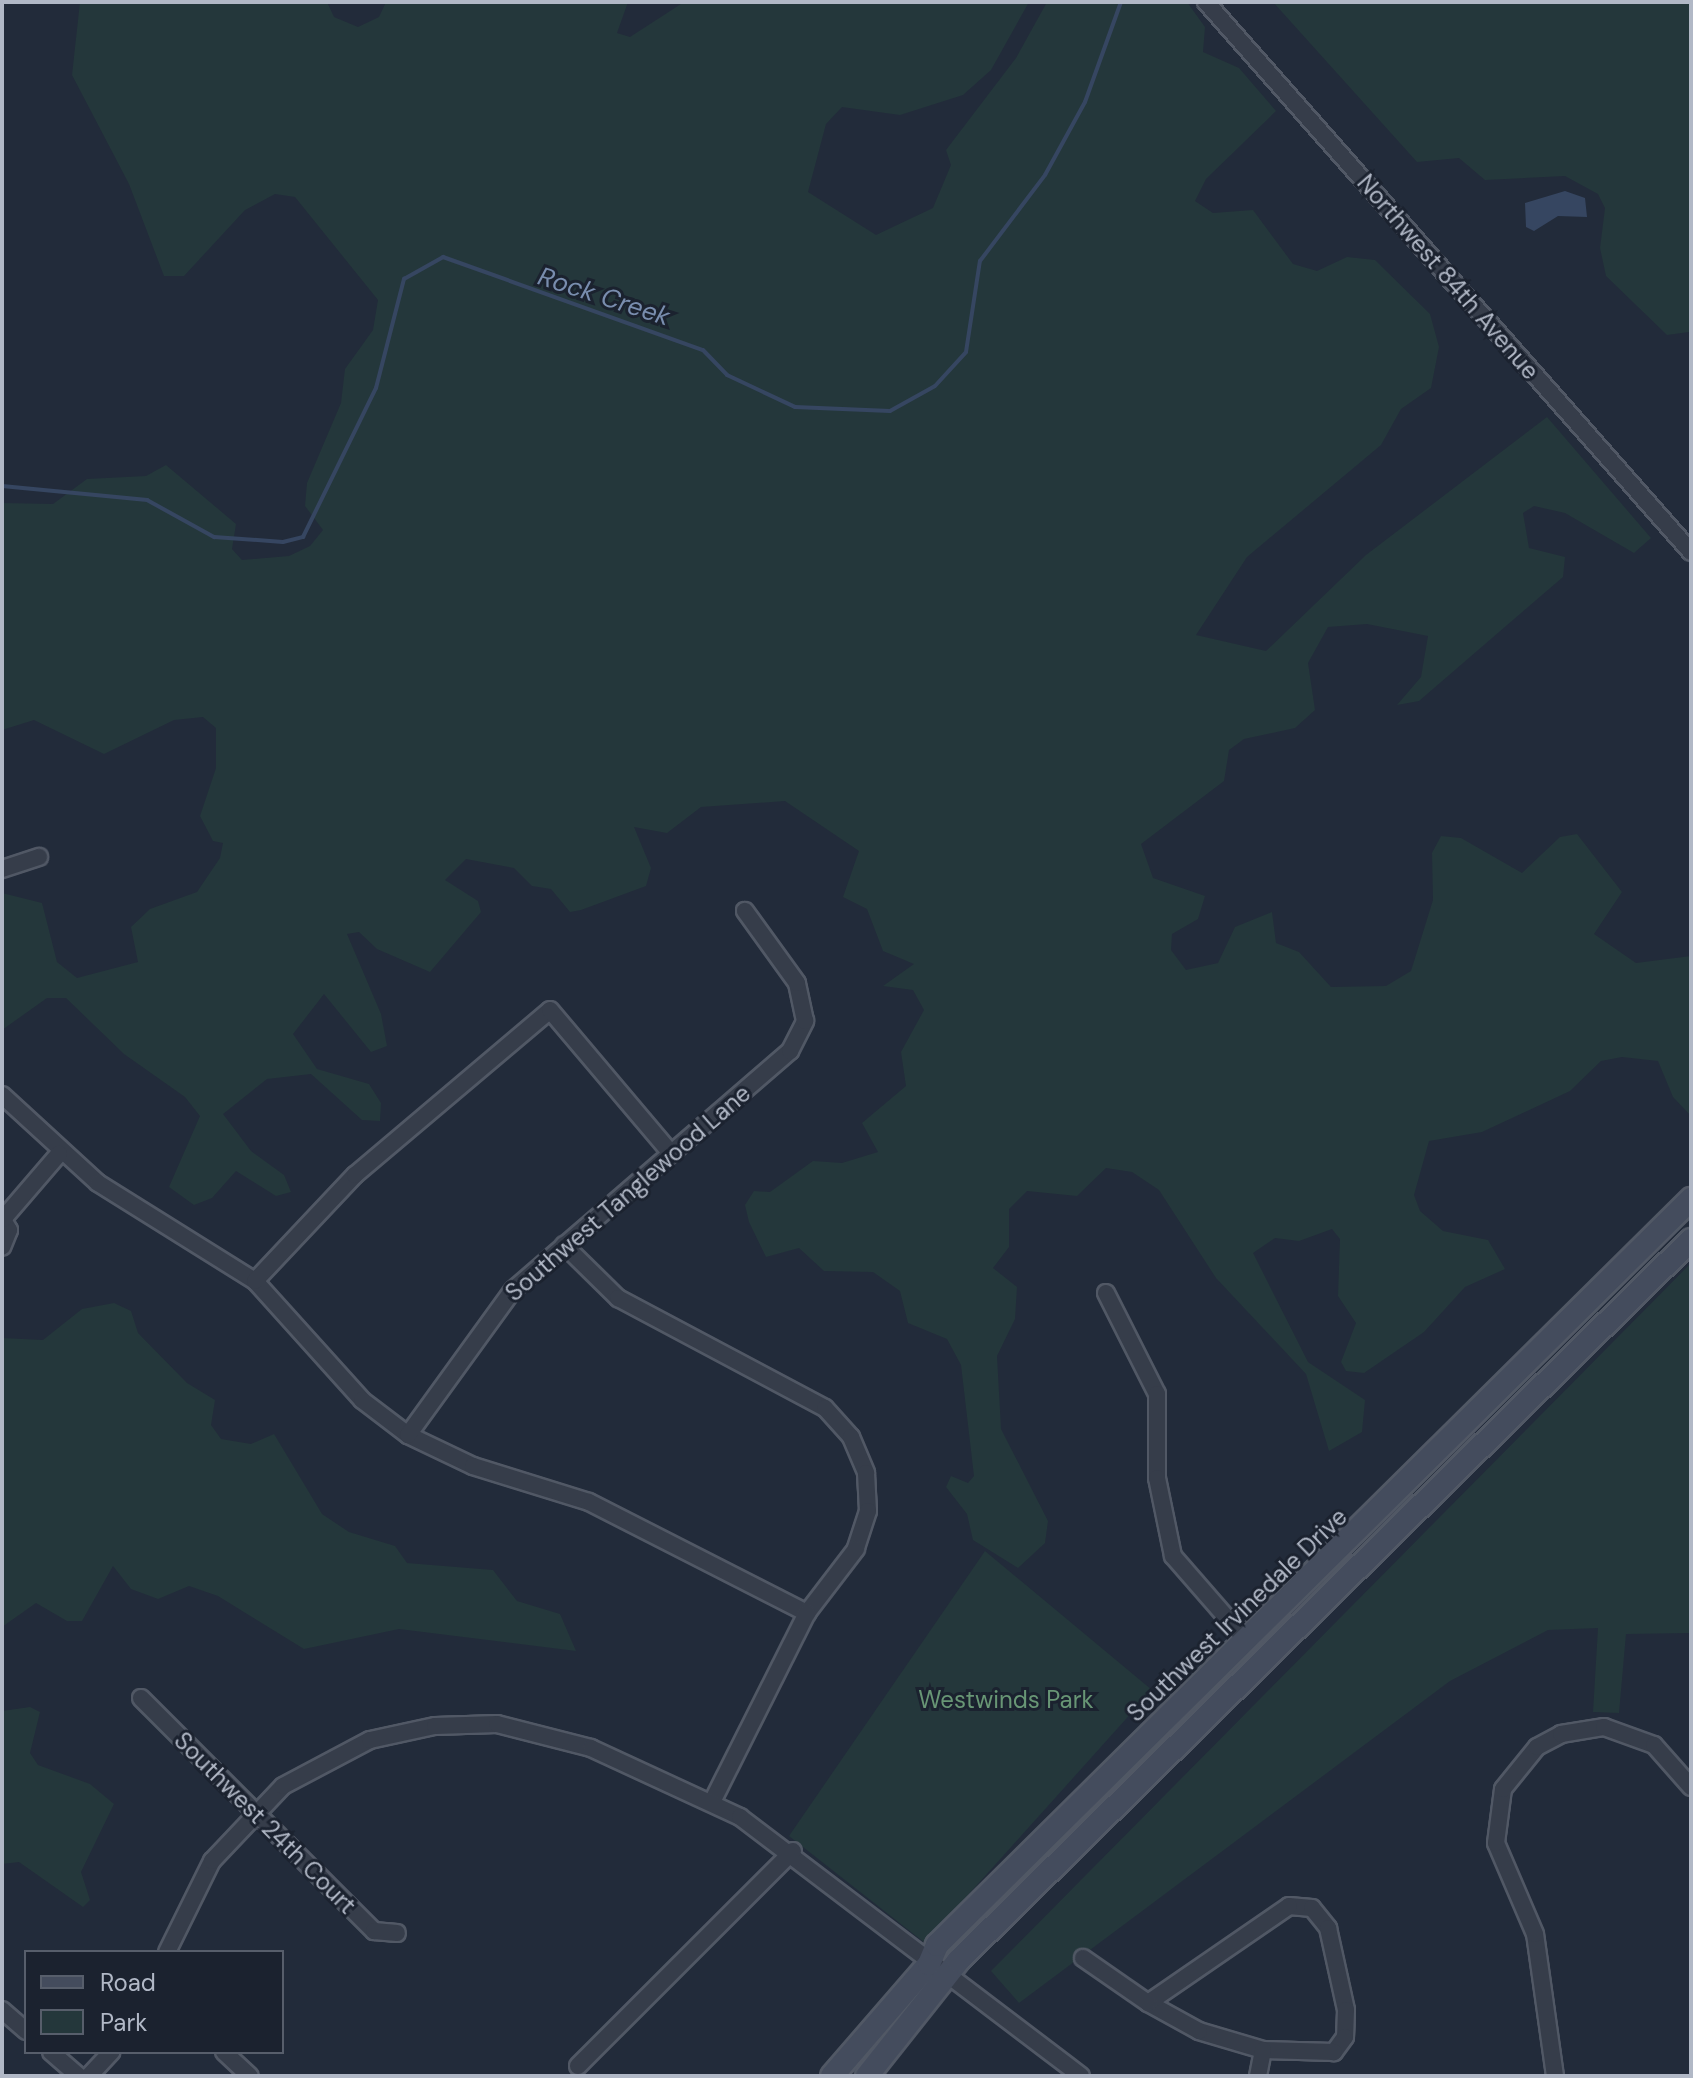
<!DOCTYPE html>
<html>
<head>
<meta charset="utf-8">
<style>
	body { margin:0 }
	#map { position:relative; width:1693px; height:2078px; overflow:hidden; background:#222b3a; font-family:"DM Sans",sans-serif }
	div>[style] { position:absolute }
	.green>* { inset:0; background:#24373b }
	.water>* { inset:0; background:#364661 }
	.stream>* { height:4px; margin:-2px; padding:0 2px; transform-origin:2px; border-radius:2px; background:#364661 }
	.roads { filter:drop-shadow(2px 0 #515865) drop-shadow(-2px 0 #515865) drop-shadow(0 2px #515865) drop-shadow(0 -2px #515865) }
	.minor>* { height:16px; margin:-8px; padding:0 8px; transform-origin:8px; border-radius:8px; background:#363d4a }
	.secondary>* { height:22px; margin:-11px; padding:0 11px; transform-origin:11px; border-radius:11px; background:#444c5d }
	span { translate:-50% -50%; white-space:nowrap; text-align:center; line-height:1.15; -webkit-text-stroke:6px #1b222f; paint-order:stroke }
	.street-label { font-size:24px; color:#b1b8c6 }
	.park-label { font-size:24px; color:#689675 }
	.water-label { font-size:26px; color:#798dae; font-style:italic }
	.frame { position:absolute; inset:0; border:4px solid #b1b8c6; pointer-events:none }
	.legend { position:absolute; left:24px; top:1950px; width:260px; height:104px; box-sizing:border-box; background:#1b222f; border:2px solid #575e6b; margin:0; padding:10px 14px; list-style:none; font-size:24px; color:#b1b8c6 }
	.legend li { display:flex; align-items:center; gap:16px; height:40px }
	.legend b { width:40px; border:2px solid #575e6b }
</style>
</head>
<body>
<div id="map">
	<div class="green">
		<i style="clip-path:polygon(80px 2px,327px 2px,334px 17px,358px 27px,379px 17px,386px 2px,628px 2px,617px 33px,630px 37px,684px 2px,1029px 2px,991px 70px,963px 95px,900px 115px,842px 107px,826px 124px,808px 192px,876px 235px,933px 208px,951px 165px,946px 150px,1016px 58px,1047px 2px,1187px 2px,1205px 27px,1203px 52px,1239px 68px,1276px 111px,1206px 179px,1195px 201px,1213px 213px,1253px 210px,1293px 264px,1317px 271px,1347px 257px,1375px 260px,1430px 314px,1439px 347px,1431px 388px,1401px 409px,1381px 445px,1247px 557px,1196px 635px,1266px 651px,1366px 555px,1547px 417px,1651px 538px,1634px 553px,1565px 513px,1534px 506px,1523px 513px,1529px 548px,1565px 557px,1563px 577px,1419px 701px,1397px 705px,1421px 677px,1428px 636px,1367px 624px,1328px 627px,1308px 663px,1315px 710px,1295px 728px,1244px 739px,1229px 750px,1224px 781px,1141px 844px,1153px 878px,1205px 896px,1198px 919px,1172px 934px,1171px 950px,1186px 970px,1218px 963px,1235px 927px,1272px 912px,1276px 943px,1299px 952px,1331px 987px,1386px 986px,1411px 971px,1433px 900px,1432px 853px,1441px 836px,1461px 838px,1522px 873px,1560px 837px,1577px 834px,1622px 892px,1594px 934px,1636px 963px,1691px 956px,1691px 1116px,1673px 1097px,1658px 1061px,1622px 1057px,1601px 1061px,1570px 1091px,1482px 1132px,1429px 1141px,1414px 1195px,1420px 1211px,1443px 1231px,1488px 1240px,1505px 1269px,1465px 1287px,1424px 1332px,1364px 1373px,1346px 1371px,1341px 1362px,1356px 1323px,1338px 1296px,1340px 1239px,1332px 1229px,1299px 1241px,1275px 1238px,1253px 1253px,1308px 1362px,1365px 1400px,1362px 1432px,1329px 1451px,1306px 1374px,1216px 1278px,1159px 1190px,1132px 1172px,1106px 1168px,1077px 1196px,1027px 1191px,1009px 1209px,1009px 1247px,993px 1268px,1017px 1287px,1015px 1319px,997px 1356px,1001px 1429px,1048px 1521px,1045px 1543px,1018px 1568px,973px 1540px,967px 1514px,946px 1487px,951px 1476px,968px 1483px,974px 1476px,961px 1365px,947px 1339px,908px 1323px,900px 1291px,873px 1272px,824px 1271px,799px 1248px,766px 1257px,749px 1222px,745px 1205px,754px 1191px,770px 1192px,813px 1161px,842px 1163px,878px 1152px,862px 1123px,906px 1086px,901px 1052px,924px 1010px,913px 990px,883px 986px,914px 964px,883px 951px,867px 909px,843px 897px,859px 851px,785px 801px,701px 807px,667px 833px,634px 827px,651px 868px,646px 886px,581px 910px,570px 912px,551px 889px,532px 886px,514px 868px,466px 859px,445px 880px,478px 901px,481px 912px,430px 972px,377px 949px,359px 932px,347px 934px,381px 1014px,387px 1046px,371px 1052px,324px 994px,293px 1034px,317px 1069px,369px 1084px,381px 1103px,380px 1121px,362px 1120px,311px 1074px,267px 1079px,223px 1114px,251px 1151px,284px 1175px,291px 1192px,276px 1196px,236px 1171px,212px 1198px,194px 1205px,169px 1187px,200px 1116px,185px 1097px,124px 1054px,66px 998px,47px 998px,2px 1030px,2px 893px,42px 903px,57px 962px,77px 978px,138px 962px,131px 927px,150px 909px,197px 892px,220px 858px,223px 843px,213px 841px,200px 816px,216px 768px,216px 728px,203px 717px,174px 720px,104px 754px,34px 720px,2px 730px,2px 503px,53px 504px,87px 479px,146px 476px,166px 465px,236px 524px,232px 549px,242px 560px,289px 556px,310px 546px,323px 530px,305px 506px,307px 483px,341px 403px,345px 369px,373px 330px,378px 300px,295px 197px,275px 194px,245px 210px,184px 276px,164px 276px,129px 184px,72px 75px)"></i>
		<i style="clip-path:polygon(1273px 2px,1691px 2px,1689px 332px,1667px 335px,1606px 276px,1600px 248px,1605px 208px,1598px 194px,1565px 176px,1485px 180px,1459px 158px,1417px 162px)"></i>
		<i style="clip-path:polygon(1691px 1263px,1691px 1633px,1626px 1634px,1619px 1713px,1593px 1712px,1598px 1628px,1548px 1630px,1450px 1681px,1019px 2003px,991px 1971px)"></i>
		<i style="clip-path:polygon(114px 1303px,131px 1311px,138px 1333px,187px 1383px,215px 1400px,211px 1425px,221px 1439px,251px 1444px,274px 1434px,322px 1514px,349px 1532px,395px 1546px,407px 1563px,493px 1570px,517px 1601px,560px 1614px,576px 1651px,399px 1629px,304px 1649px,218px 1596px,189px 1586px,158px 1599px,131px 1589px,113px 1566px,82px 1621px,67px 1621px,36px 1603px,2px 1627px,2px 1338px,43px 1340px,82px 1309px)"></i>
		<i style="clip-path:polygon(985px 1551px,1152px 1690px,925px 1943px,789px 1836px)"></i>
		<i style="clip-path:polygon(30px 1707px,40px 1712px,30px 1753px,38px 1765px,90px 1784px,114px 1804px,81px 1872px,90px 1900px,83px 1907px,19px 1862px,2px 1864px,2px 1711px)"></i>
	</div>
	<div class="water">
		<i style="clip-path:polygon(1565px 191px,1585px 198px,1587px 217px,1558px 216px,1534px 231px,1526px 227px,1525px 203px)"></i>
	</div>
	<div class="stream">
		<i style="left:2px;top:486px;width:146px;rotate:5.5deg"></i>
		<i style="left:147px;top:500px;width:77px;rotate:28.9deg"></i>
		<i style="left:214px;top:537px;width:69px;rotate:4.1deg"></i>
		<i style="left:283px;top:542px;width:21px;rotate:-14deg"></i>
		<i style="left:303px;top:537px;width:166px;rotate:-63.9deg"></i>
		<i style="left:376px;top:388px;width:113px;rotate:-75.6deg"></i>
		<i style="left:404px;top:279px;width:45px;rotate:-29.4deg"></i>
		<i style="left:443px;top:257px;width:276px;rotate:19.7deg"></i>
		<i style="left:703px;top:350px;width:35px;rotate:46deg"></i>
		<i style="left:727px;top:375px;width:75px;rotate:25.2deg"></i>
		<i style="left:795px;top:407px;width:95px;rotate:2.4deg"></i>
		<i style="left:890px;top:411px;width:51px;rotate:-29.1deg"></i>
		<i style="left:935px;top:386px;width:46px;rotate:-47.6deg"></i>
		<i style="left:966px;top:352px;width:92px;rotate:-81.3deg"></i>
		<i style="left:980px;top:261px;width:108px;rotate:-52.9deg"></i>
		<i style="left:1045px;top:175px;width:83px;rotate:-61.3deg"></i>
		<i style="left:1085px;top:102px;width:106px;rotate:-70.2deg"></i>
	</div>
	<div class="roads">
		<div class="minor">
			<i style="left:1206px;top:2px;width:733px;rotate:48.59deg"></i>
			<i style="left:2px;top:869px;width:39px;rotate:-18deg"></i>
			<i style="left:2px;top:1095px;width:130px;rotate:42.5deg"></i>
			<i style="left:98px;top:1183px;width:185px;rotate:32deg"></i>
			<i style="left:255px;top:1281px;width:160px;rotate:48deg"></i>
			<i style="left:362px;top:1400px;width:58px;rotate:37.3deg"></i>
			<i style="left:408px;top:1435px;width:72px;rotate:25.5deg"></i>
			<i style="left:473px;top:1466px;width:121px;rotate:17.2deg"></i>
			<i style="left:589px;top:1502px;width:245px;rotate:27deg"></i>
			<i style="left:2px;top:1218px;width:14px;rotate:60deg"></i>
			<i style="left:9px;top:1230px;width:18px;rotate:112deg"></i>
			<i style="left:3px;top:1219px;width:86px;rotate:-49.3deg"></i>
			<i style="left:564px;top:1245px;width:76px;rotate:44.5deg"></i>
			<i style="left:618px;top:1298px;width:234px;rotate:28deg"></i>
			<i style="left:825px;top:1408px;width:39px;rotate:48deg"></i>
			<i style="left:851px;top:1437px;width:39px;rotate:67deg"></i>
			<i style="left:866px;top:1473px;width:38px;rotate:87deg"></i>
			<i style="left:868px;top:1511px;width:40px;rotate:108deg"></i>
			<i style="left:856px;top:1549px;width:81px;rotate:127.4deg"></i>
			<i style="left:807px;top:1613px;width:212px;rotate:116.7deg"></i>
			<i style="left:255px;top:1281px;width:146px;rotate:-46.7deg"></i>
			<i style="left:355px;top:1175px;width:255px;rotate:-40.2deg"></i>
			<i style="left:550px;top:1010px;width:187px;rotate:49.8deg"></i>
			<i style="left:1106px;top:1293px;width:113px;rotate:63.2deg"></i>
			<i style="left:1157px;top:1394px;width:84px;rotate:90deg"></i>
			<i style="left:1157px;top:1478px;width:80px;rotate:78.4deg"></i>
			<i style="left:1173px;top:1556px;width:113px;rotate:49deg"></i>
			<i style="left:408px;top:1435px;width:179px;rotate:-54.1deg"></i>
			<i style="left:513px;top:1290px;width:366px;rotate:-40.8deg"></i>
			<i style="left:790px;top:1051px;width:34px;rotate:-63deg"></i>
			<i style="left:805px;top:1021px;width:39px;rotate:-102deg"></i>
			<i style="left:797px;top:983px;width:89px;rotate:-125.8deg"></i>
			<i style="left:141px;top:1698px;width:330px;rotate:45deg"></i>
			<i style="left:374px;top:1931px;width:23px;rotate:5deg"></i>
			<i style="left:1289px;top:1906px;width:23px;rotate:5deg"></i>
			<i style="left:1312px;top:1908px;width:26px;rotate:51deg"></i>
			<i style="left:1328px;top:1928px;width:84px;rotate:77.6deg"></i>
			<i style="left:1346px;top:2010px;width:27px;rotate:92deg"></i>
			<i style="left:1345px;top:2037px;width:19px;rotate:126deg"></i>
			<i style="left:1334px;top:2052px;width:71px;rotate:-178.4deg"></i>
			<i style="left:1263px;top:2050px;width:67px;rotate:-163.5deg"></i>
			<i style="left:1199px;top:2031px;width:58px;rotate:-151.2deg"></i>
			<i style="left:1148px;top:2003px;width:171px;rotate:-34.5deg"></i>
			<i style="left:167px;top:1952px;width:102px;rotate:-63.7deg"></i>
			<i style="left:212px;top:1861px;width:103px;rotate:-46.6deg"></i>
			<i style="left:283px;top:1786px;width:98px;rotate:-27.9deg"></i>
			<i style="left:370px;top:1740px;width:66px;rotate:-12.2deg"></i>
			<i style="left:435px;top:1726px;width:62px;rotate:-1.8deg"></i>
			<i style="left:497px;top:1724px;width:97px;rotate:14.3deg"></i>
			<i style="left:591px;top:1748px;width:164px;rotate:24.8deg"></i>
			<i style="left:740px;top:1817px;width:428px;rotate:37.2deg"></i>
			<i style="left:1083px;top:1958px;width:79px;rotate:34.7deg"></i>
			<i style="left:2px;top:2010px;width:32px;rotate:41deg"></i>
			<i style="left:51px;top:2052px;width:37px;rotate:41deg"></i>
			<i style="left:224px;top:2052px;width:35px;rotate:43deg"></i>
			<i style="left:578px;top:2066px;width:304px;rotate:-45deg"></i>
			<i style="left:89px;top:2076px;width:33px;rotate:-47deg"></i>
			<i style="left:1258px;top:2076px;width:26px;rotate:-79deg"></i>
			<i style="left:1555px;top:2076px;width:143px;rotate:-98deg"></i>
			<i style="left:1535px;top:1934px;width:99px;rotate:-113.2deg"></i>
			<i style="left:1496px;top:1843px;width:54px;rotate:-82.6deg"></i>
			<i style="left:1503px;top:1789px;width:54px;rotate:-51deg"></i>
			<i style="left:1537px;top:1747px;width:27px;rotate:-28deg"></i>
			<i style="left:1561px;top:1734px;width:44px;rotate:-9.2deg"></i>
			<i style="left:1604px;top:1727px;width:53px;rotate:19.8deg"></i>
			<i style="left:1654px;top:1745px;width:56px;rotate:48.6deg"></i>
		</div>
		<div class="secondary">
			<i style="left:832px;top:2076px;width:148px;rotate:-49.1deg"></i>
			<i style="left:929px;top:1964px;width:21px;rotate:-67deg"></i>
			<i style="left:937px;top:1945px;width:1061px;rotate:-44.69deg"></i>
			<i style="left:867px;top:2076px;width:147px;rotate:-51.6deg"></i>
			<i style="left:958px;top:1961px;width:1028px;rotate:-44.53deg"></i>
		</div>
	</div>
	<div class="street-label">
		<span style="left:1448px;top:277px;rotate:49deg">Northwest 84th Avenue</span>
		<span style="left:628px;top:1193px;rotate:-41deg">Southwest Tanglewood Lane</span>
		<span style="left:1237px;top:1615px;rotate:-44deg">Southwest Irvinedale Drive</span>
		<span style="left:265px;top:1823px;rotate:45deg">Southwest 24th Court</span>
	</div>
	<div class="park-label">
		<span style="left:1006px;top:1700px">Westwinds Park</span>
	</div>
	<div class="water-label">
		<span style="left:604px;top:297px;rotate:18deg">Rock Creek</span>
	</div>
	<div class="frame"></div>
	<ul class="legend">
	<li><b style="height:10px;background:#444c5d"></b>Road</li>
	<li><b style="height:22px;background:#24373b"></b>Park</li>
	</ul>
</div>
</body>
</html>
